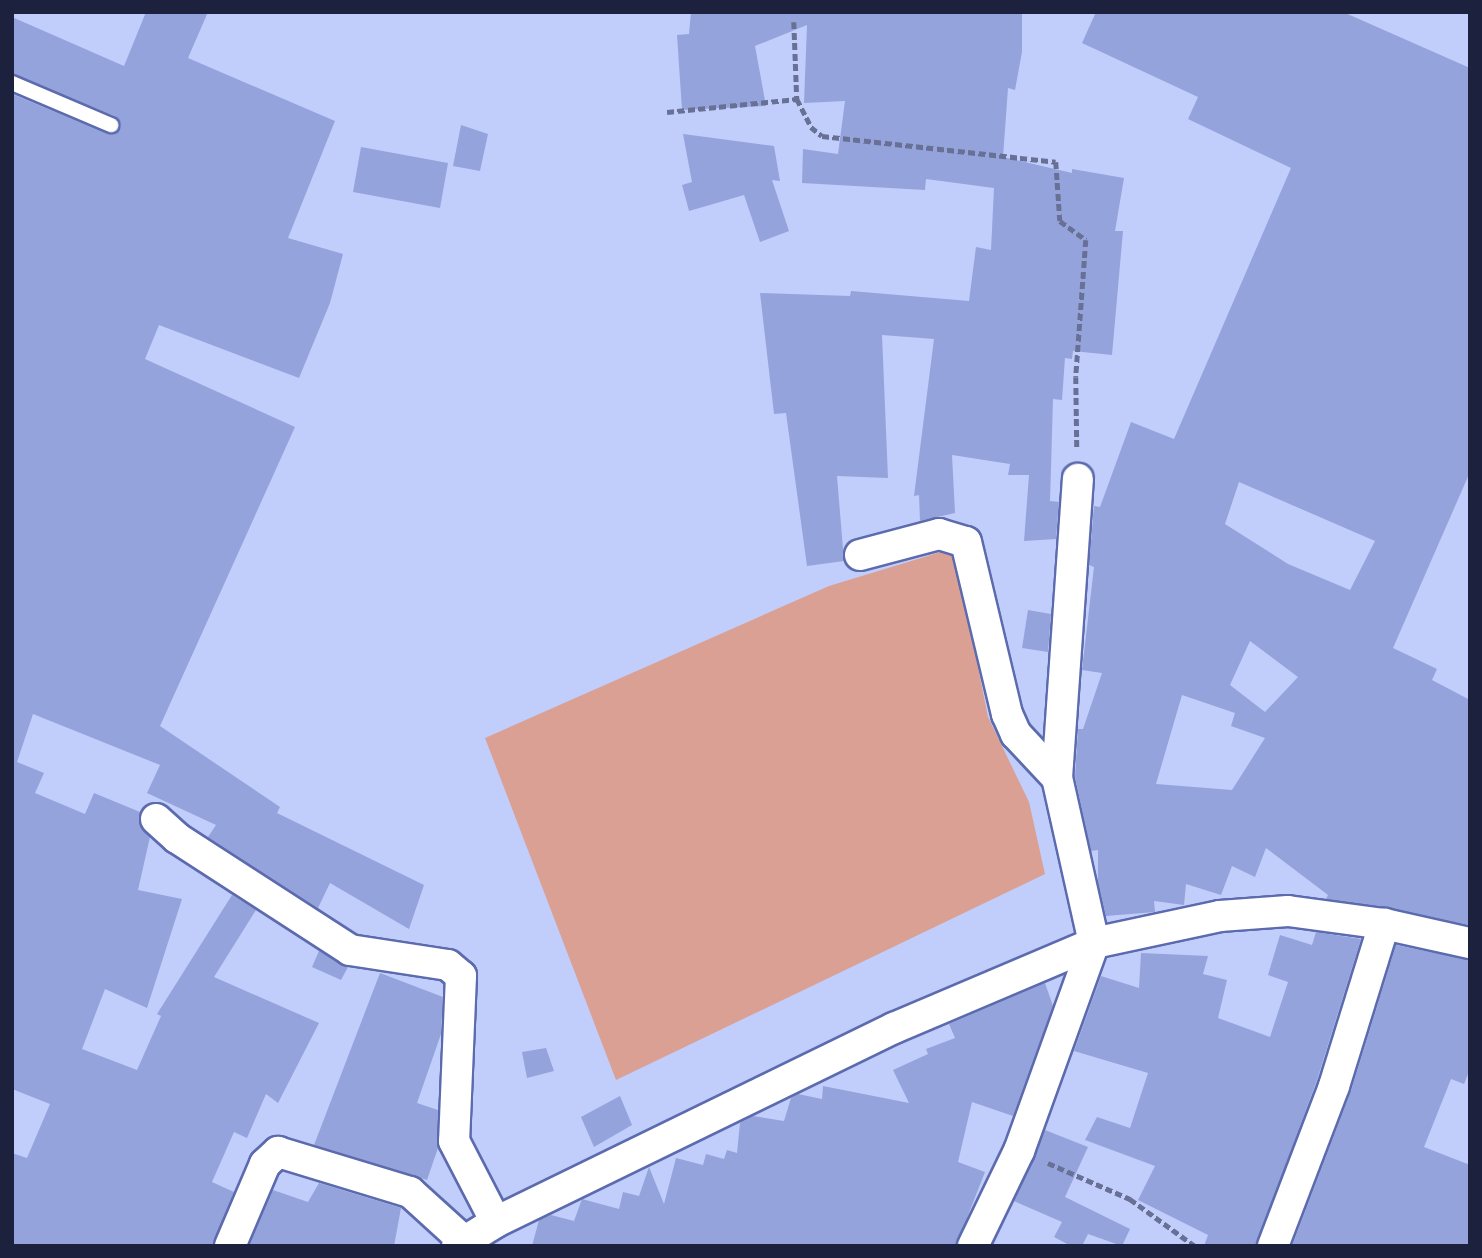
<!DOCTYPE html>
<html>
<head>
<meta charset="utf-8">
<style>
	body { margin:0 }
	#map { position:relative; width:1482px; height:1258px; overflow:hidden; background:#c1cdfb; font-family:Overpass,sans-serif }
	div>[style] { position:absolute }
	.green>* { inset:0; background:#daa093 }
	.building>* { inset:0; background:#95a3dc }
	.path>* { height:4.5px; margin-top:-2.25px; transform-origin:0; background:repeating-linear-gradient(90deg,#687195 0 7px,transparent 0 10.5px) }
	.roads { filter:drop-shadow(2px 0 #5c6bae) drop-shadow(-2px 0 #5c6bae) drop-shadow(0 2px #5c6bae) drop-shadow(0 -2px #5c6bae) }
	.service>* { height:14px; margin:-7px; padding:0 7px; transform-origin:7px; border-radius:7px; background:#fff }
	.minor>* { height:30px; margin:-15px; padding:0 15px; transform-origin:15px; border-radius:15px; background:#fff }
	span { translate:-50% -50%; white-space:nowrap; text-align:center; line-height:1.15; -webkit-text-stroke:5px #d3dbfa; paint-order:stroke }
	.frame { position:absolute; inset:0; border:14px solid #1c223e; pointer-events:none }
</style>
</head>
<body>
<div id="map">
	<div class="green">
		<i style="clip-path:polygon(954px 548px,988px 717px,1029px 802px,1045px 874px,616px 1080px,485px 738px,829px 586px)"></i>
	</div>
	<div class="building">
		<i style="clip-path:polygon(146px 12px,208px 12px,188px 58px,335px 121px,288px 238px,343px 254px,330px 303px,299px 378px,159px 325px,145px 359px,295px 427px,160px 726px,280px 807px,277px 813px,424px 885px,409px 929px,330px 883px,318px 908px,208px 837px,216px 825px,147px 793px,160px 765px,33px 714px,17px 762px,44px 773px,35px 793px,85px 814px,94px 793px,140px 812px,140px 825px,150px 837px,138px 890px,182px 899px,147px 1008px,105px 989px,82px 1049px,137px 1070px,161px 1016px,157px 1014px,232px 895px,256px 910px,214px 977px,319px 1023px,278px 1103px,266px 1094px,247px 1138px,234px 1132px,212px 1182px,234px 1192px,213px 1246px,12px 1246px,12px 1153px,27px 1158px,50px 1104px,12px 1089px,12px 94px,108px 134px,117px 132px,121px 125px,115px 116px,12px 74px,12px 17px,124px 66px)"></i>
		<i style="clip-path:polygon(691px 12px,1022px 12px,1022px 52px,1015px 90px,1008px 88px,1003px 157px,1072px 173px,1072px 169px,1124px 178px,1115px 231px,1123px 231px,1112px 355px,1073px 351px,1072px 359px,1065px 358px,1062px 400px,1053px 399px,1050px 501px,1059px 502px,1056px 539px,1024px 541px,1029px 475px,1008px 475px,1010px 464px,952px 455px,955px 513px,920px 521px,919px 495px,914px 496px,934px 339px,882px 335px,888px 478px,837px 476px,844px 561px,807px 566px,786px 413px,774px 414px,760px 293px,850px 296px,851px 291px,969px 301px,976px 247px,991px 250px,994px 188px,926px 179px,925px 190px,802px 183px,803px 149px,838px 154px,845px 101px,804px 103px,807px 25px,755px 46px,766px 106px,682px 110px,677px 35px,689px 34px)"></i>
		<i style="clip-path:polygon(evenodd,1096px 12px,1343px 12px,1470px 68px,1470px 472px,1393px 648px,1437px 669px,1432px 680px,1470px 700px,1470px 925px,1326px 899px,1328px 895px,1266px 848px,1255px 877px,1232px 866px,1221px 895px,1186px 884px,1184px 905px,1154px 901px,1155px 912px,1106px 916px,1098px 882px,1098px 850px,1091px 851px,1075px 777px,1078px 729px,1083px 729px,1102px 673px,1082px 670px,1094px 567px,1089px 565px,1094px 506px,1100px 507px,1131px 422px,1174px 439px,1291px 168px,1188px 119px,1198px 97px,1082px 43px,1096px 12px,1239px 482px,1375px 541px,1350px 590px,1288px 564px,1225px 524px,1239px 482px,1096px 12px,1250px 641px,1298px 677px,1265px 712px,1230px 685px,1250px 641px,1096px 12px,1182px 695px,1235px 713px,1231px 726px,1265px 738px,1232px 790px,1156px 784px,1182px 695px)"></i>
		<i style="clip-path:polygon(461px 125px,488px 134px,480px 171px,453px 166px)"></i>
		<i style="clip-path:polygon(683px 134px,774px 146px,780px 181px,772px 180px,789px 231px,760px 242px,744px 195px,689px 211px,682px 185px,692px 182px)"></i>
		<i style="clip-path:polygon(361px 147px,448px 163px,440px 208px,353px 192px)"></i>
		<i style="clip-path:polygon(1028px 610px,1051px 614px,1048px 652px,1022px 648px)"></i>
		<i style="clip-path:polygon(1316px 932px,1361px 939px,1317px 1080px,1256px 1246px,1204px 1246px,1208px 1235px,1138px 1200px,1155px 1166px,1085px 1140px,1097px 1117px,1130px 1128px,1148px 1073px,1074px 1051px,1101px 976px,1139px 988px,1141px 953px,1208px 956px,1203px 974px,1227px 980px,1218px 1018px,1270px 1037px,1288px 982px,1268px 975px,1280px 935px,1312px 945px)"></i>
		<i style="clip-path:polygon(1396px 945px,1470px 960px,1470px 1069px,1464px 1084px,1451px 1079px,1424px 1147px,1470px 1165px,1470px 1246px,1292px 1246px,1351px 1091px)"></i>
		<i style="clip-path:polygon(319px 951px,348px 967px,341px 980px,312px 967px)"></i>
		<i style="clip-path:polygon(380px 973px,443px 997px,441px 1034px,417px 1103px,438px 1110px,438px 1148px,427px 1180px,314px 1145px)"></i>
		<i style="clip-path:polygon(1045px 983px,1053px 1006px,1013px 1116px,972px 1102px,958px 1162px,985px 1172px,956px 1246px,532px 1246px,539px 1220px,551px 1215px,574px 1221px,582px 1199px,619px 1209px,623px 1192px,639px 1196px,649px 1167px,664px 1204px,676px 1158px,703px 1165px,706px 1154px,724px 1159px,727px 1150px,737px 1153px,740px 1123px,753px 1116px,784px 1121px,791px 1098px,798px 1094px,822px 1099px,823px 1086px,909px 1103px,893px 1070px,928px 1054px,926px 1049px,955px 1038px,949px 1024px)"></i>
		<i style="clip-path:polygon(546px 1048px,554px 1071px,527px 1078px,522px 1052px)"></i>
		<i style="clip-path:polygon(620px 1096px,632px 1125px,594px 1147px,581px 1117px)"></i>
		<i style="clip-path:polygon(1045px 1130px,1088px 1147px,1065px 1197px,1130px 1229px,1122px 1246px,1088px 1234px,1082px 1246px,1071px 1246px,1054px 1237px,1062px 1222px,1014px 1201px)"></i>
		<i style="clip-path:polygon(319px 1183px,401px 1208px,394px 1246px,249px 1246px,273px 1190px,308px 1202px)"></i>
	</div>
	<div class="path">
		<i style="left:794px;top:22px;width:77px;rotate:87.8deg"></i>
		<i style="left:797px;top:99px;width:31px;rotate:63deg"></i>
		<i style="left:811px;top:127px;width:14px;rotate:39deg"></i>
		<i style="left:822px;top:136px;width:235px;rotate:6.3deg"></i>
		<i style="left:1056px;top:162px;width:59px;rotate:86.1deg"></i>
		<i style="left:1060px;top:221px;width:32px;rotate:36deg"></i>
		<i style="left:1086px;top:240px;width:137px;rotate:94.2deg"></i>
		<i style="left:1076px;top:377px;width:73px;rotate:89.2deg"></i>
		<i style="left:667px;top:112px;width:131px;rotate:-5.7deg"></i>
		<i style="left:1048px;top:1163px;width:90px;rotate:23.7deg"></i>
		<i style="left:1130px;top:1199px;width:80px;rotate:35.9deg"></i>
	</div>
	<div class="roads">
		<div class="service">
			<i style="left:12px;top:83px;width:108px;rotate:23deg"></i>
		</div>
		<div class="minor">
			<i style="left:860px;top:555px;width:82px;rotate:-14.9deg"></i>
			<i style="left:939px;top:534px;width:28px;rotate:17deg"></i>
			<i style="left:966px;top:542px;width:177px;rotate:76.6deg"></i>
			<i style="left:1007px;top:714px;width:22px;rotate:66deg"></i>
			<i style="left:1016px;top:734px;width:60px;rotate:47deg"></i>
			<i style="left:156px;top:819px;width:28px;rotate:42deg"></i>
			<i style="left:177px;top:838px;width:206px;rotate:32.9deg"></i>
			<i style="left:350px;top:950px;width:99px;rotate:8.7deg"></i>
			<i style="left:448px;top:965px;width:17px;rotate:40deg"></i>
			<i style="left:461px;top:976px;width:165px;rotate:92.4deg"></i>
			<i style="left:454px;top:1141px;width:91px;rotate:62.6deg"></i>
			<i style="left:230px;top:1246px;width:89px;rotate:-66.9deg"></i>
			<i style="left:265px;top:1164px;width:18px;rotate:-43deg"></i>
			<i style="left:278px;top:1152px;width:138px;rotate:16.9deg"></i>
			<i style="left:410px;top:1192px;width:73px;rotate:42.2deg"></i>
			<i style="left:457px;top:1246px;width:46px;rotate:-31.6deg"></i>
			<i style="left:496px;top:1222px;width:443px;rotate:-26deg"></i>
			<i style="left:894px;top:1028px;width:217px;rotate:-23deg"></i>
			<i style="left:1094px;top:943px;width:129px;rotate:-12.1deg"></i>
			<i style="left:1220px;top:916px;width:68px;rotate:-4.2deg"></i>
			<i style="left:1288px;top:911px;width:97px;rotate:7.7deg"></i>
			<i style="left:1384px;top:924px;width:88px;rotate:12.5deg"></i>
			<i style="left:973px;top:1246px;width:106px;rotate:-64.2deg"></i>
			<i style="left:1019px;top:1151px;width:221px;rotate:-70.2deg"></i>
			<i style="left:1094px;top:943px;width:169px;rotate:-102.6deg"></i>
			<i style="left:1057px;top:778px;width:300px;rotate:-86deg"></i>
			<i style="left:1273px;top:1246px;width:171px;rotate:-69.1deg"></i>
			<i style="left:1334px;top:1086px;width:170px;rotate:-72.8deg"></i>
		</div>
	</div>
	<div class="frame"></div>
</div>
</body>
</html>
